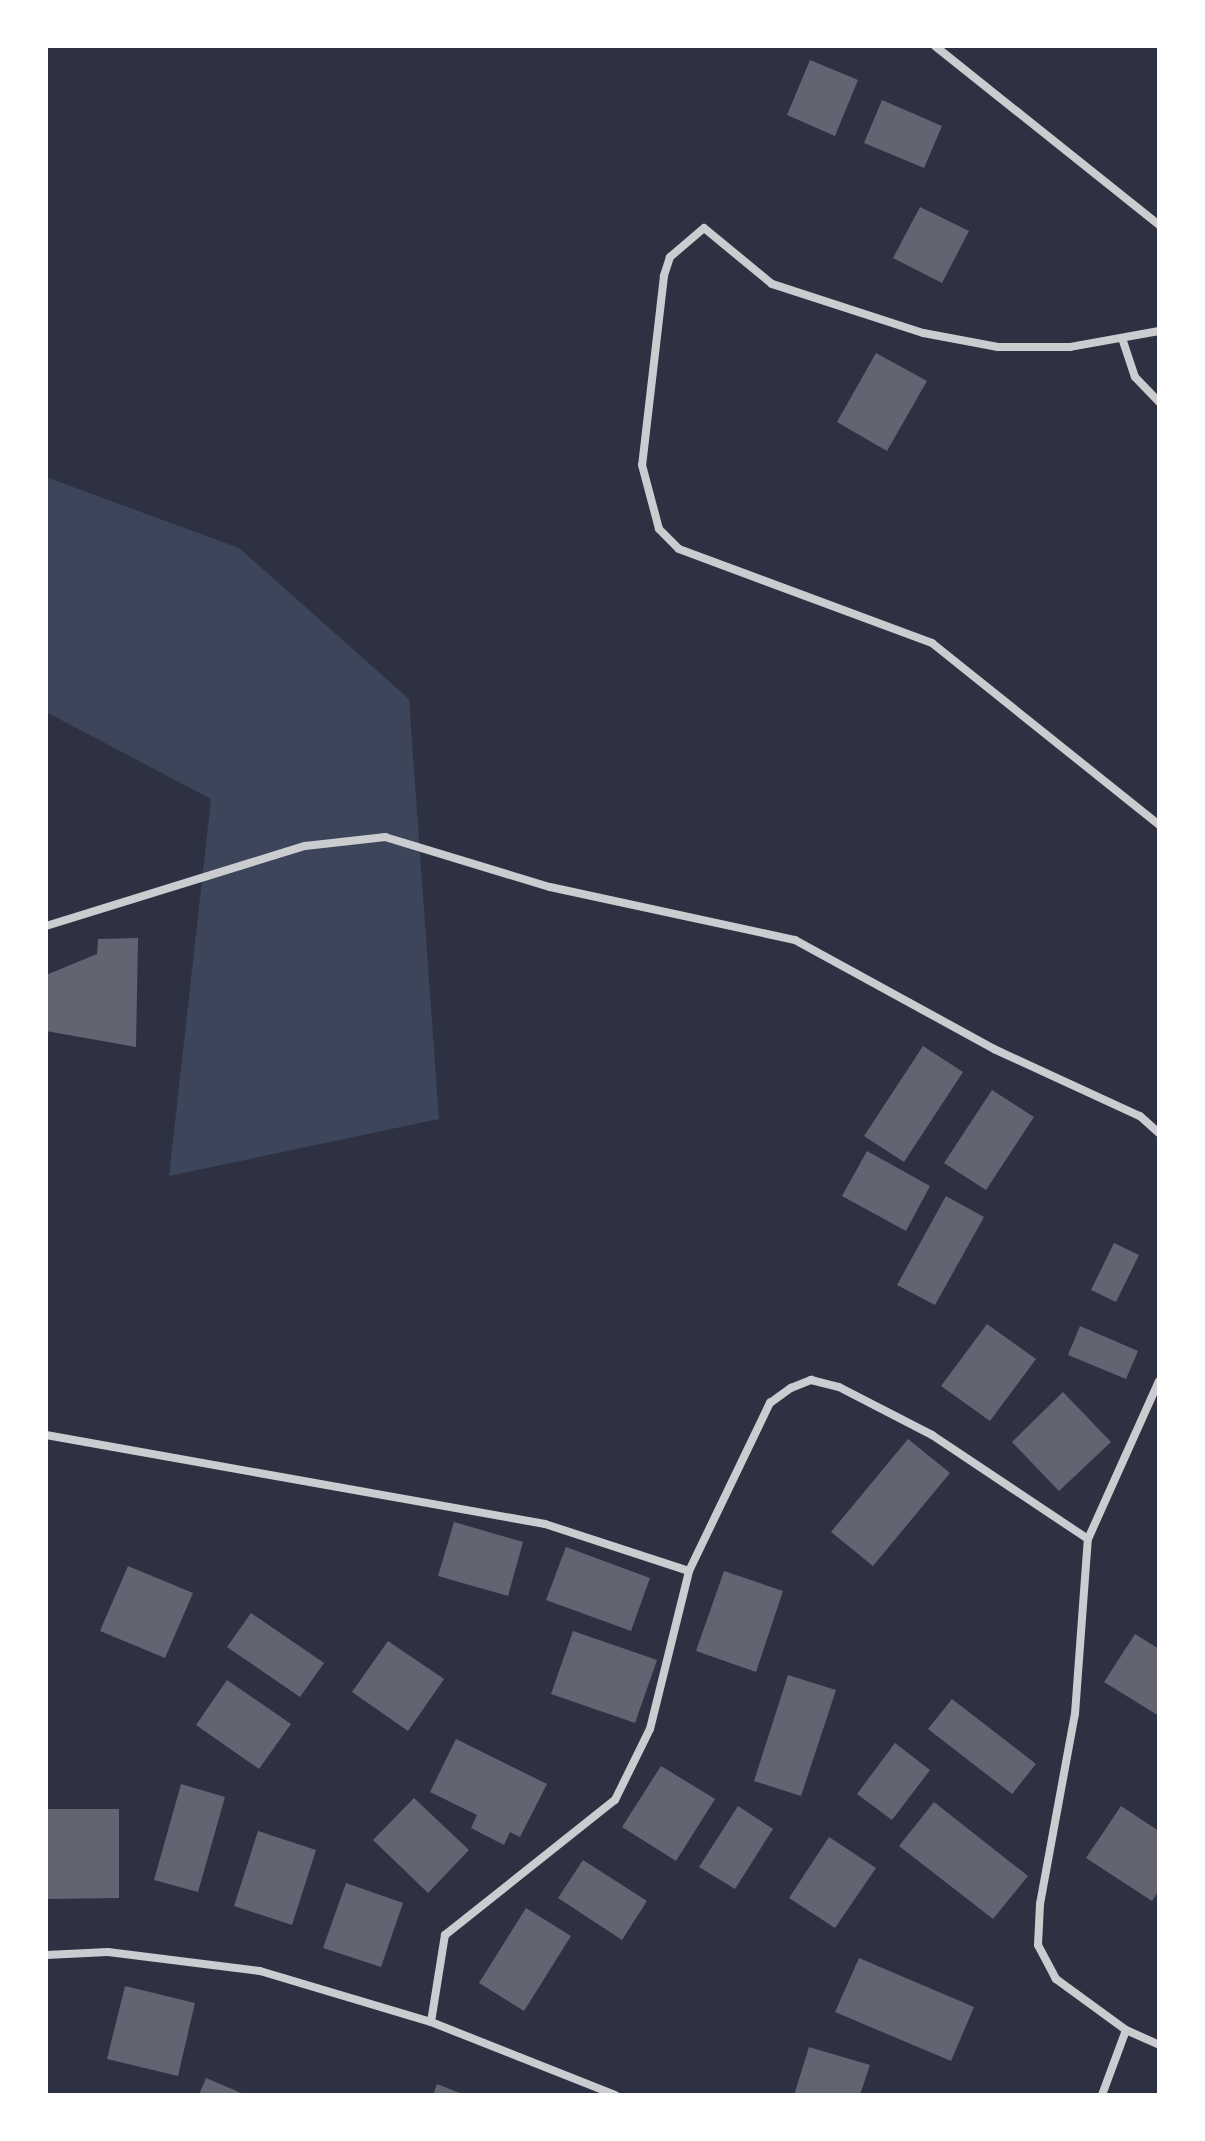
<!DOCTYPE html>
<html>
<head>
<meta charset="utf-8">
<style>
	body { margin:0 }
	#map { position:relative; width:1205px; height:2141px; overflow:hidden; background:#2d3142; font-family:Cabin,sans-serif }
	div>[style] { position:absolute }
	.green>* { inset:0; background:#3c4559 }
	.building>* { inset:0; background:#626471 }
	.minor>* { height:8px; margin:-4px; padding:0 4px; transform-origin:4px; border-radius:4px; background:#caccd0 }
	span { translate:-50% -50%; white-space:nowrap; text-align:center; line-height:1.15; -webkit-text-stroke:6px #fff; paint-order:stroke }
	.frame { position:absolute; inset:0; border:48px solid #fff; pointer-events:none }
</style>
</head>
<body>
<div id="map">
	<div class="green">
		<i style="clip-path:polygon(46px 477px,239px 548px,409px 699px,439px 1119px,169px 1176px,211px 799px,46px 712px)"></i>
	</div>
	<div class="building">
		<i style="clip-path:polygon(810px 60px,858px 80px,835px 136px,787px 115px)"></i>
		<i style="clip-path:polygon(882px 100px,942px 126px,924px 168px,864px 143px)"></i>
		<i style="clip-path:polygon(920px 207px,969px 231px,942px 283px,893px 258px)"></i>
		<i style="clip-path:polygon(876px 353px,927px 381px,887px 451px,837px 422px)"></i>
		<i style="clip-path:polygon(138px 938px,136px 1047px,46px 1031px,46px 975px,97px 954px,98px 939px)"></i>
		<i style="clip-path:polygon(923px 1046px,963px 1072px,904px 1162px,864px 1136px)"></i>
		<i style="clip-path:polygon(992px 1090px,1034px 1117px,986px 1190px,944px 1163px)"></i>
		<i style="clip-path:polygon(867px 1151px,930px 1186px,906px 1231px,842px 1196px)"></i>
		<i style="clip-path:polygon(946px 1196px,984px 1217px,935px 1305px,897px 1285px)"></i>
		<i style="clip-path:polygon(1114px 1243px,1139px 1255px,1116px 1302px,1091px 1290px)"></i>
		<i style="clip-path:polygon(987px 1324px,1036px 1359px,990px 1421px,941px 1386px)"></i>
		<i style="clip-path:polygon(1080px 1326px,1138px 1351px,1126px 1379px,1068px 1355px)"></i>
		<i style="clip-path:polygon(1063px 1392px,1111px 1442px,1059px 1491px,1012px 1442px)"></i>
		<i style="clip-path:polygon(908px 1439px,950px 1473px,873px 1566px,831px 1532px)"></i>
		<i style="clip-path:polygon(454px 1522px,523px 1542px,508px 1596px,438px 1576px)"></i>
		<i style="clip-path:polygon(566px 1547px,650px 1578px,631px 1631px,546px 1600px)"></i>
		<i style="clip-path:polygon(128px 1566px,193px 1593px,165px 1658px,100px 1631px)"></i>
		<i style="clip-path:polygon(724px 1571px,783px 1591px,756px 1672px,696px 1651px)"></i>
		<i style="clip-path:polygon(251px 1613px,324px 1663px,300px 1697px,227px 1647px)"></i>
		<i style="clip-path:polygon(573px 1631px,657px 1660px,635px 1723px,551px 1694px)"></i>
		<i style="clip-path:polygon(1135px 1634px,1159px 1649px,1159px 1716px,1104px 1682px)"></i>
		<i style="clip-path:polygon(388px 1641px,444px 1679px,408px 1731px,352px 1692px)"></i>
		<i style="clip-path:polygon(788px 1675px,836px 1690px,801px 1796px,754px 1781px)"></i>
		<i style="clip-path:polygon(227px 1680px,291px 1724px,259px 1769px,196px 1725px)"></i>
		<i style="clip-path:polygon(952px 1699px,1036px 1764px,1012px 1794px,928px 1729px)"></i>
		<i style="clip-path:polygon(456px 1739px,547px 1784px,520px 1837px,510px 1832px,504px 1845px,471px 1828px,477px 1815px,430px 1792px)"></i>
		<i style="clip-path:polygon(895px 1743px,930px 1770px,892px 1820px,857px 1794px)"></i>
		<i style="clip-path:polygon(661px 1766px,715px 1799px,676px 1861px,622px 1827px)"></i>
		<i style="clip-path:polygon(181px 1784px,225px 1797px,198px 1892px,154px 1880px)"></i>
		<i style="clip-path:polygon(414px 1798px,469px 1850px,428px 1893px,373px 1840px)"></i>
		<i style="clip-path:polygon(934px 1802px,1028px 1876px,993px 1919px,899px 1846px)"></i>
		<i style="clip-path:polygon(738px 1806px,773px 1829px,735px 1889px,699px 1867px)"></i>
		<i style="clip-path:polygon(1121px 1806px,1159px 1831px,1159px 1890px,1152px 1901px,1086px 1858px)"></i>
		<i style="clip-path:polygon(46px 1809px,119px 1809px,119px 1898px,46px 1899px)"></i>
		<i style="clip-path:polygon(258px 1831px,316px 1850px,292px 1925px,234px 1906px)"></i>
		<i style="clip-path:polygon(829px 1837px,876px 1868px,835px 1928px,789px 1898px)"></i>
		<i style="clip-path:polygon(583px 1860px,647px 1901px,622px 1940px,558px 1898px)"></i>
		<i style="clip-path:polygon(346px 1883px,403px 1903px,381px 1967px,323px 1948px)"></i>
		<i style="clip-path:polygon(526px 1908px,571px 1936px,524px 2011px,479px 1983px)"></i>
		<i style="clip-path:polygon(859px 1958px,974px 2007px,951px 2061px,835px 2012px)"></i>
		<i style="clip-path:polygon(125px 1986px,195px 2003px,178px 2076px,107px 2059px)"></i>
		<i style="clip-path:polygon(809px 2047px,870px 2065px,860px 2095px,794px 2095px)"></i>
		<i style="clip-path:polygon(206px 2078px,246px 2095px,199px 2095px)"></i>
		<i style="clip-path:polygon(437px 2084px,465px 2095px,433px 2095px)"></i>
	</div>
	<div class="minor">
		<i style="left:935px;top:46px;width:287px;rotate:38.6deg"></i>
		<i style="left:1159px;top:331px;width:90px;rotate:169.8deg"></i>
		<i style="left:1070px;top:347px;width:72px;rotate:180deg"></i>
		<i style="left:998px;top:347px;width:76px;rotate:-169.4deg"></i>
		<i style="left:923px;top:333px;width:159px;rotate:-162deg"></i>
		<i style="left:772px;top:284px;width:88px;rotate:-140.5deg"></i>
		<i style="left:704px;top:228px;width:45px;rotate:139.5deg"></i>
		<i style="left:670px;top:257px;width:20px;rotate:108deg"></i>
		<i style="left:664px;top:276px;width:190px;rotate:96.6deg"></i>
		<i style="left:642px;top:465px;width:66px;rotate:75.1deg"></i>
		<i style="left:659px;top:529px;width:28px;rotate:45deg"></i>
		<i style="left:679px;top:549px;width:270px;rotate:20.4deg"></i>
		<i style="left:932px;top:643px;width:291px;rotate:38.7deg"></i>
		<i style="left:1122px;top:338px;width:41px;rotate:71.6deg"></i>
		<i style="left:1135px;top:377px;width:35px;rotate:46deg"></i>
		<i style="left:46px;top:926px;width:271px;rotate:-17.2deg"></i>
		<i style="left:305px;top:846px;width:81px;rotate:-6.4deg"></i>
		<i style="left:385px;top:837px;width:172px;rotate:16.9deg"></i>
		<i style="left:550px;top:887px;width:251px;rotate:12.2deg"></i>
		<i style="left:795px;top:940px;width:227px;rotate:28.7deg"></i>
		<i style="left:994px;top:1049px;width:161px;rotate:24.7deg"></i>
		<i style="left:1140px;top:1116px;width:25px;rotate:42deg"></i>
		<i style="left:46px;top:1435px;width:507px;rotate:10.11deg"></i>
		<i style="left:545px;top:1524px;width:151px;rotate:18.1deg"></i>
		<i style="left:46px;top:1955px;width:62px;rotate:-2.8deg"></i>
		<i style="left:108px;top:1952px;width:153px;rotate:7.1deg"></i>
		<i style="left:260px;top:1971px;width:178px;rotate:16.6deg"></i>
		<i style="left:431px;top:2022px;width:198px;rotate:21.6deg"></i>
		<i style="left:431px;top:2022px;width:88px;rotate:-80.9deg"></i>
		<i style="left:445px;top:1935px;width:217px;rotate:-38.5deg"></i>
		<i style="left:615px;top:1800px;width:79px;rotate:-63.8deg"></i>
		<i style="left:650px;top:1729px;width:163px;rotate:-76.1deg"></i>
		<i style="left:689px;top:1571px;width:187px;rotate:-64.3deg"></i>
		<i style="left:770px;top:1403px;width:26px;rotate:-36deg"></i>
		<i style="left:791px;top:1388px;width:22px;rotate:-22deg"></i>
		<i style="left:811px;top:1380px;width:29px;rotate:14deg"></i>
		<i style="left:839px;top:1387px;width:105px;rotate:27.3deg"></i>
		<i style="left:932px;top:1435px;width:187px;rotate:33.7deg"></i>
		<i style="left:1126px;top:2030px;width:36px;rotate:24deg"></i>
		<i style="left:1102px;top:2095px;width:69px;rotate:-69.7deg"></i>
		<i style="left:1126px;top:2030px;width:87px;rotate:-143.9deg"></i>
		<i style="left:1056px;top:1979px;width:38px;rotate:-118deg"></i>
		<i style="left:1038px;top:1945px;width:41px;rotate:-87.2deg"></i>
		<i style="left:1040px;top:1904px;width:193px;rotate:-79.6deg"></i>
		<i style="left:1075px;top:1714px;width:175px;rotate:-85.8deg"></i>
		<i style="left:1088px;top:1539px;width:173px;rotate:-65.8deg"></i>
	</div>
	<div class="frame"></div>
</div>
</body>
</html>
